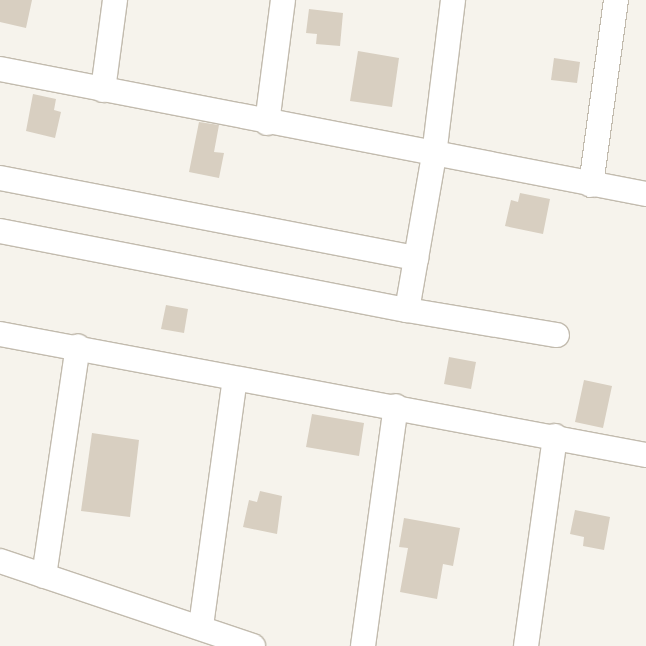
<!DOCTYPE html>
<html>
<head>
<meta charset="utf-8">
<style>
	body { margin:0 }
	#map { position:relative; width:646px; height:646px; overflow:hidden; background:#f6f3ec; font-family:"Asap Condensed",sans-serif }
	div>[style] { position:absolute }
	.building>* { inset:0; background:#d8cfc1 }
	.roads { filter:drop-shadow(1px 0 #c2bbae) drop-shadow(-1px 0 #c2bbae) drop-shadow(0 1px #c2bbae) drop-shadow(0 -1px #c2bbae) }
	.minor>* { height:24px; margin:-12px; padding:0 12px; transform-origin:12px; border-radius:12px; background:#fff }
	span { translate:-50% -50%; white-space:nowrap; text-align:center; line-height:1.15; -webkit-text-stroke:4px #fff; paint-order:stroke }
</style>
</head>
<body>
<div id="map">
	<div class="building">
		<i style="clip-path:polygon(0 0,32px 0,26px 28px,0 22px)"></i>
		<i style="clip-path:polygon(309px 9px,343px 13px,340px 46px,316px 44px,317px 34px,306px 33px)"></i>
		<i style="clip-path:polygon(358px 51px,399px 58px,392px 107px,350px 101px)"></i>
		<i style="clip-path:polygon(554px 58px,580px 62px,577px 83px,551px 80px)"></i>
		<i style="clip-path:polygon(33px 94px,56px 99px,54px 110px,61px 112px,55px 138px,26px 131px)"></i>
		<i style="clip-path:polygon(199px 122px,219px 125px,214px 152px,224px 153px,219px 178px,189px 172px)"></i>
		<i style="clip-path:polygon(520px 193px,550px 199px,543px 234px,505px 226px,511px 200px,518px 202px)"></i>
		<i style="clip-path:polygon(166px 305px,188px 309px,184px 333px,161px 329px)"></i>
		<i style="clip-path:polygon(449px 357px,476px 362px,471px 389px,444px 384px)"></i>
		<i style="clip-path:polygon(584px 380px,612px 386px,603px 428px,575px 422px)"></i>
		<i style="clip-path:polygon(312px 414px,364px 423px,359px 456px,306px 447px)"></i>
		<i style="clip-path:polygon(92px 433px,139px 440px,130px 517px,81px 511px)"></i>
		<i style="clip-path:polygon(260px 491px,282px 496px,277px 534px,243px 527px,249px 500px,257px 502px)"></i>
		<i style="clip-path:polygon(575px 510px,610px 517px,604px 550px,583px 546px,584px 537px,570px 534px)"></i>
		<i style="clip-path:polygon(404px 518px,460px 528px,453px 566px,443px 564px,437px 599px,400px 592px,408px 548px,399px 547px)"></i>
	</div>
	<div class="roads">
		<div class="minor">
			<i style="left:0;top:69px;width:658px;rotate:10.95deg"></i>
			<i style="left:103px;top:90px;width:91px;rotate:-82.4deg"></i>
			<i style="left:267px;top:123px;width:124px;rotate:-82.6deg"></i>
			<i style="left:0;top:178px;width:424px;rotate:10.9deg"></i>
			<i style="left:591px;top:185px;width:187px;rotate:-82.3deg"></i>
			<i style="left:0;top:231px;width:415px;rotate:11deg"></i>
			<i style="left:407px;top:310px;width:152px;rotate:9.5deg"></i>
			<i style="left:407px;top:310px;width:157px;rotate:-80.1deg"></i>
			<i style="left:434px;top:155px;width:156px;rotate:-83deg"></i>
			<i style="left:0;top:334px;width:657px;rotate:10.61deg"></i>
			<i style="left:0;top:561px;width:267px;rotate:18.6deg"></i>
			<i style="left:44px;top:576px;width:232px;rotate:-81.6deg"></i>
			<i style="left:201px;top:626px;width:249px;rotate:-82.2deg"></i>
			<i style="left:363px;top:646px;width:242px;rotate:-82.2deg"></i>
			<i style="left:526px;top:646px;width:212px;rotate:-82.1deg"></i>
		</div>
	</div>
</div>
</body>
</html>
